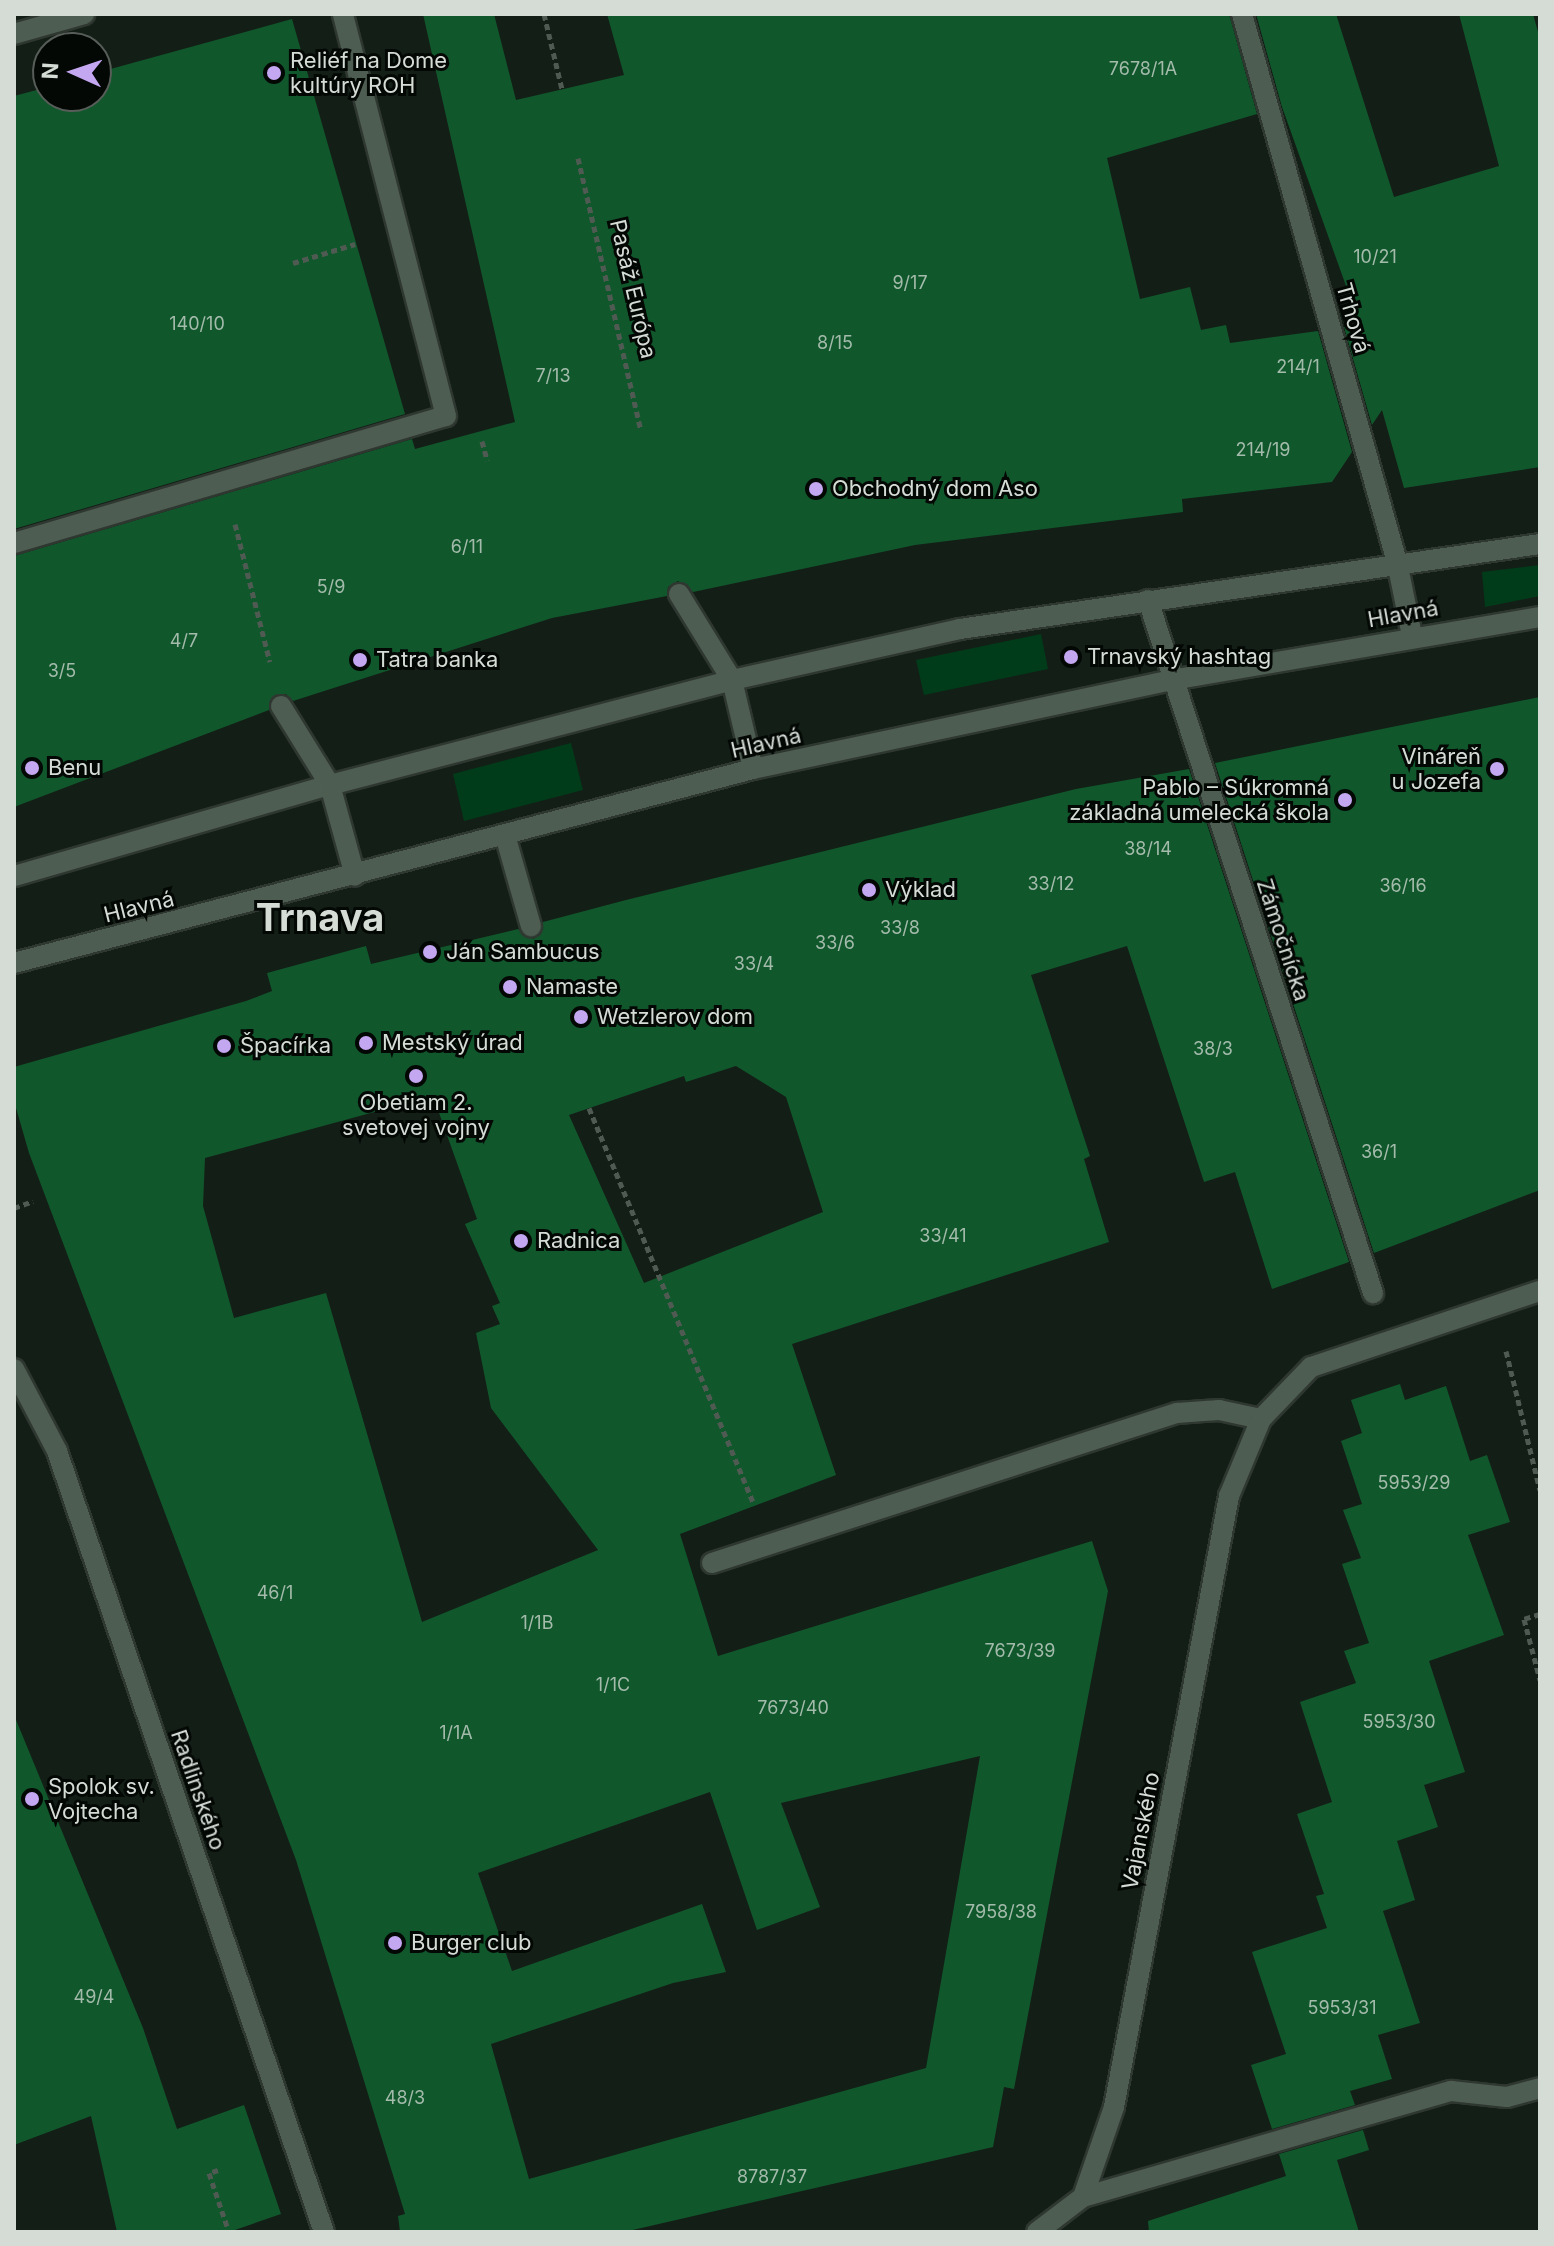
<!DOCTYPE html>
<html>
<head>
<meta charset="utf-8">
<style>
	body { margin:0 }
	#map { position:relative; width:1554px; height:2246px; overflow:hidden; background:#131f16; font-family:Inter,sans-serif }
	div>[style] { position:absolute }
	.green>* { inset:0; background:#003c1a }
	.building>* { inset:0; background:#11572c }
	.path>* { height:5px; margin-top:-2.5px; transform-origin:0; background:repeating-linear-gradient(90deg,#4f5a52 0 6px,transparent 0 10px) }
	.roads { filter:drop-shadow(2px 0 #2f3731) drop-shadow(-2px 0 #2f3731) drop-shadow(0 2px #2f3731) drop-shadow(0 -2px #2f3731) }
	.minor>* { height:20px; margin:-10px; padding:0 10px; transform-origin:10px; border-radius:10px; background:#4e5d51 }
	.dots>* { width:22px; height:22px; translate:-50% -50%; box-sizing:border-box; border:4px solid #040805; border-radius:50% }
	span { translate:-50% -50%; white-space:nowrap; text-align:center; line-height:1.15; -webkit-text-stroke:6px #040805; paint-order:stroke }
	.number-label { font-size:18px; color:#a3bbab }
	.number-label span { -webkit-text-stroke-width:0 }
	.poi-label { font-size:22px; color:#d4dcd5 }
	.left { translate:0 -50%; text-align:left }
	.right { translate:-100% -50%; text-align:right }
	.street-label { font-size:22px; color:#d4dcd5 }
	.town-label { font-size:38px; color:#d4dcd5; font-weight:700 }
	.frame { position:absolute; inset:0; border:16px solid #d4dcd5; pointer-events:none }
	.north { position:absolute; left:32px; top:32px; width:80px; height:80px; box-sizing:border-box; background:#040805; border:2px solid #575d58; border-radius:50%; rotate:273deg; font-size:22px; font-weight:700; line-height:32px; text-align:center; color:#d4dcd5 }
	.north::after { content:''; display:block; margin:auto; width:28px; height:36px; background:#c4a7f1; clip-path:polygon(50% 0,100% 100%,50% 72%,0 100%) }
</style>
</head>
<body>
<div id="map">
	<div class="green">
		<i style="clip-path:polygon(1540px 565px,1540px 596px,1485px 607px,1482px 572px)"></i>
		<i style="clip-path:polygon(1041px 634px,1048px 669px,924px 695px,916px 660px)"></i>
		<i style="clip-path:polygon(571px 743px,583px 790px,464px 821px,453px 774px)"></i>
	</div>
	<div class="building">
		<i style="clip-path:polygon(423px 14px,494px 14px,516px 100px,624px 75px,607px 14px,1229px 14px,1257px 114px,1107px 158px,1140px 299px,1190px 287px,1201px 330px,1226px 325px,1230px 343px,1318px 331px,1352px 452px,1332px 482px,1182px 499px,1183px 512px,915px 545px,693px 592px,678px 581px,668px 587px,667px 596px,552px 618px,293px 701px,286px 694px,275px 695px,269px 710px,14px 807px,14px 556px,412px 439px,415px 449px,515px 422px)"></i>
		<i style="clip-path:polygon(1256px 14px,1336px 14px,1394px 197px,1499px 166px,1459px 14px,1533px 14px,1540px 39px,1540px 467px,1404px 488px,1382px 410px,1372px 425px,1344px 327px,1360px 325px,1282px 107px)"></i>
		<i style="clip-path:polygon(292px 19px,405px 414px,14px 529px,14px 96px,48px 87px,48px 96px,96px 96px,96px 73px)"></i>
		<i style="clip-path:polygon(1540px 697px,1540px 1190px,1374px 1253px,1215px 763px)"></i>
		<i style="clip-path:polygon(evenodd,1189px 769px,1349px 1262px,1272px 1289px,1235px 1172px,1204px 1182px,1127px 946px,1031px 975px,1090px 1156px,1084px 1159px,1109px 1242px,792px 1344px,836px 1475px,680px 1534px,718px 1656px,1092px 1541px,1108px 1591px,1014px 2089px,1004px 2087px,993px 2147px,624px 2232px,400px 2232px,398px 2216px,405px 2214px,296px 1860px,29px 1153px,14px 1101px,14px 1067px,246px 1001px,272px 991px,267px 973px,366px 946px,371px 964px,518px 929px,534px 939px,543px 922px,626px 900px,1076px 789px,1189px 769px,736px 1066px,786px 1097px,823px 1212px,644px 1283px,569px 1115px,684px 1076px,686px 1082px,736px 1066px,1189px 769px,433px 1096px,477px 1219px,465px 1224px,500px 1303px,492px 1306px,500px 1324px,476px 1333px,491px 1408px,598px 1550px,422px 1622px,326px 1293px,234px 1318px,203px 1206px,205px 1158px,433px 1096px,1189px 769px,980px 1756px,926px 2068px,529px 2179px,491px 2044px,673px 1983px,726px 1972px,702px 1904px,512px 1971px,478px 1873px,710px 1792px,757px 1930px,820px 1907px,781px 1803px,980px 1756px)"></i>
		<i style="clip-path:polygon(1400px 1384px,1405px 1400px,1446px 1386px,1470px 1461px,1487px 1455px,1510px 1522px,1468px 1535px,1504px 1635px,1429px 1661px,1465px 1772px,1424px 1785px,1438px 1827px,1397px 1841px,1415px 1900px,1383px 1911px,1420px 2023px,1378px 2035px,1392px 2079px,1350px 2091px,1355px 2105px,1272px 2129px,1251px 2065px,1286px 2054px,1252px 1952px,1327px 1928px,1316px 1896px,1324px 1894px,1297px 1814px,1332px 1802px,1300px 1702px,1356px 1683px,1344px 1651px,1369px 1643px,1342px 1564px,1361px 1558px,1343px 1510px,1362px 1504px,1341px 1441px,1362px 1433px,1351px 1400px)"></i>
		<i style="clip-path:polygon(14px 1715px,143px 2028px,177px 2129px,244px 2105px,281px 2214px,229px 2232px,117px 2232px,91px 2116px,14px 2145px)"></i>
		<i style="clip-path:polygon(1363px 2130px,1369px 2150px,1337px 2160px,1359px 2232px,1149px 2232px,1148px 2221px,1286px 2176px,1279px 2154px)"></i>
	</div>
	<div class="path">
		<i style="left:544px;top:14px;width:77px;rotate:76.5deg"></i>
		<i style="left:578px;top:158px;width:279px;rotate:77deg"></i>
		<i style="left:293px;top:263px;width:65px;rotate:-17deg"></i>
		<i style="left:482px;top:441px;width:20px;rotate:75deg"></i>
		<i style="left:235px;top:524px;width:142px;rotate:75.8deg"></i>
		<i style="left:589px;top:1108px;width:427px;rotate:67.4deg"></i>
		<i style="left:14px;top:1208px;width:20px;rotate:-20deg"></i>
		<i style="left:1506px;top:1351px;width:143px;rotate:76.3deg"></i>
		<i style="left:1540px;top:1614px;width:17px;rotate:163deg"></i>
		<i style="left:1524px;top:1619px;width:63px;rotate:75.3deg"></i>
		<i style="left:218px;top:2170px;width:9px;rotate:162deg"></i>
		<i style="left:209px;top:2173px;width:62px;rotate:71.3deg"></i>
	</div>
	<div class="roads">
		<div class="minor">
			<i style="left:1242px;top:14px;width:569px;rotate:74.21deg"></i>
			<i style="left:1397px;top:562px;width:76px;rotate:78.5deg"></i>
			<i style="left:14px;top:34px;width:73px;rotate:-15.9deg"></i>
			<i style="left:14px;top:543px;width:450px;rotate:-16.4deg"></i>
			<i style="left:446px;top:416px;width:415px;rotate:-104.4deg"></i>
			<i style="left:679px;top:594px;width:101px;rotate:58.4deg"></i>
			<i style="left:732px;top:680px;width:91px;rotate:76.7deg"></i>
			<i style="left:1148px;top:600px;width:729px;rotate:72.01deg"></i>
			<i style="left:281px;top:706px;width:93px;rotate:58.2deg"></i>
			<i style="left:330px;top:785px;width:94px;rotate:74.6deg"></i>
			<i style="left:505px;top:835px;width:95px;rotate:74.1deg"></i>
			<i style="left:14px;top:876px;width:329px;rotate:-16.1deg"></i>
			<i style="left:330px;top:785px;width:415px;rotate:-14.6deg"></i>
			<i style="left:732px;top:680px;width:234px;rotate:-12.6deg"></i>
			<i style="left:960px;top:629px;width:586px;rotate:-8.34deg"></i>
			<i style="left:14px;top:963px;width:764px;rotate:-14.71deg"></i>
			<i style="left:753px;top:769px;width:428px;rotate:-12deg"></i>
			<i style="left:1172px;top:680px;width:373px;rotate:-9.7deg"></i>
			<i style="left:14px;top:1369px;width:93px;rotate:62.3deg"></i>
			<i style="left:57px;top:1451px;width:825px;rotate:71.13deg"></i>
			<i style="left:712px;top:1563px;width:489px;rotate:-17.9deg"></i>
			<i style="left:1177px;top:1413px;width:42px;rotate:-4.1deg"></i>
			<i style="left:1219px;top:1410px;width:43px;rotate:12.1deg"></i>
			<i style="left:1083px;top:2197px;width:383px;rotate:-16.1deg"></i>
			<i style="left:1451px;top:2091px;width:56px;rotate:6.1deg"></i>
			<i style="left:1507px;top:2097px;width:34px;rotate:-15deg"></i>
			<i style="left:1037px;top:2232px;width:58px;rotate:-37.3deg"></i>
			<i style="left:1083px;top:2197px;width:95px;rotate:-71deg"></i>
			<i style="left:1114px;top:2107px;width:622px;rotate:-79.34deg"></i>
			<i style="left:1229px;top:1496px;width:83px;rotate:-67.4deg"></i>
			<i style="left:1261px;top:1419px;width:72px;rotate:-46.1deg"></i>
			<i style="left:1311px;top:1367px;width:241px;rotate:-18.4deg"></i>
		</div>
	</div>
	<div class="dots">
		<i style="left:274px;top:73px;background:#c4a7f1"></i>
		<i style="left:816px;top:489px;background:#c4a7f1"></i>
		<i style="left:1071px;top:657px;background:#c4a7f1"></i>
		<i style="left:360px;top:660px;background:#c4a7f1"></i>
		<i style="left:32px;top:768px;background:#c4a7f1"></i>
		<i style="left:1497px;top:769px;background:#c4a7f1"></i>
		<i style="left:1345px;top:800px;background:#c4a7f1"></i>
		<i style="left:869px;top:890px;background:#c4a7f1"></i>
		<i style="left:430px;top:952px;background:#c4a7f1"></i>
		<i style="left:510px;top:987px;background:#c4a7f1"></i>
		<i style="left:581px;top:1017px;background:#c4a7f1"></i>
		<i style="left:366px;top:1043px;background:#c4a7f1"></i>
		<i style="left:224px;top:1046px;background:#c4a7f1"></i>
		<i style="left:416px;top:1076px;background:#c4a7f1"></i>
		<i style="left:521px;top:1241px;background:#c4a7f1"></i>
		<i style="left:32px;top:1799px;background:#c4a7f1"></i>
		<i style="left:395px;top:1943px;background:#c4a7f1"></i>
	</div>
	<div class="number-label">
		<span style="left:1143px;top:69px">7678/1A</span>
		<span style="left:1375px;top:257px">10/21</span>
		<span style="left:910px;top:283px">9/17</span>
		<span style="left:197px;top:324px">140/10</span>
		<span style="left:835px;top:343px">8/15</span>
		<span style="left:1298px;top:367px">214/1</span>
		<span style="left:553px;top:376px">7/13</span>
		<span style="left:1263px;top:450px">214/19</span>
		<span style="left:467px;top:547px">6/11</span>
		<span style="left:331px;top:587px">5/9</span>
		<span style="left:184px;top:641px">4/7</span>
		<span style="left:62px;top:671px">3/5</span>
		<span style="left:1148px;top:849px">38/14</span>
		<span style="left:1051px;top:884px">33/12</span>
		<span style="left:1403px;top:886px">36/16</span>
		<span style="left:900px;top:928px">33/8</span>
		<span style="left:835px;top:943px">33/6</span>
		<span style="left:754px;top:964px">33/4</span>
		<span style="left:1213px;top:1049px">38/3</span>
		<span style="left:1379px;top:1152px">36/1</span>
		<span style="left:943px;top:1236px">33/41</span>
		<span style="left:1414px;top:1483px">5953/29</span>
		<span style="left:275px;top:1593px">46/1</span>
		<span style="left:537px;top:1623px">1/1B</span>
		<span style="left:1020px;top:1651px">7673/39</span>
		<span style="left:613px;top:1685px">1/1C</span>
		<span style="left:793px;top:1708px">7673/40</span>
		<span style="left:1399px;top:1722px">5953/30</span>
		<span style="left:456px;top:1733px">1/1A</span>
		<span style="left:1001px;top:1912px">7958/38</span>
		<span style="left:94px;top:1997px">49/4</span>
		<span style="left:1342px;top:2008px">5953/31</span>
		<span style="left:405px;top:2098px">48/3</span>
		<span style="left:772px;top:2177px">8787/37</span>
	</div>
	<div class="poi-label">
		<span class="left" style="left:290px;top:73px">Reliéf na Dome<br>kultúry ROH</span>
		<span class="left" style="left:832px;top:489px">Obchodný dom Aso</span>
		<span class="left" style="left:1087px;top:657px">Trnavský hashtag</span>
		<span class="left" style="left:376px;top:660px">Tatra banka</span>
		<span class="right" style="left:1481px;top:769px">Vináreň<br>u Jozefa</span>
		<span class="left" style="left:48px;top:768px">Benu</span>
		<span class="right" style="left:1329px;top:800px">Pablo – Súkromná<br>základná umelecká škola</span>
		<span class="left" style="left:885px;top:890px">Výklad</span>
		<span class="left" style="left:446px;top:952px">Ján Sambucus</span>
		<span class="left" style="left:526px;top:987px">Namaste</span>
		<span class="left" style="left:597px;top:1017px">Wetzlerov dom</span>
		<span class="left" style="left:382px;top:1043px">Mestský úrad</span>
		<span class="left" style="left:240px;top:1046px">Špacírka</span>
		<span style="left:416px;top:1115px">Obetiam 2.<br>svetovej vojny</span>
		<span class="left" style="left:537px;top:1241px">Radnica</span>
		<span class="left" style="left:48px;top:1799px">Spolok sv.<br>Vojtecha</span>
		<span class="left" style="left:411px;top:1943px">Burger club</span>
	</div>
	<div class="street-label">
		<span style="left:633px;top:289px;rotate:77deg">Pasáž Európa</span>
		<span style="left:1353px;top:318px;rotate:74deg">Trhová</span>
		<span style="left:1403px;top:614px;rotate:-10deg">Hlavná</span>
		<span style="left:766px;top:743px;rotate:-13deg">Hlavná</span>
		<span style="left:139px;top:907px;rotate:-14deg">Hlavná</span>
		<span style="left:1283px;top:940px;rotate:72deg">Zámočnícka</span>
		<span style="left:198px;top:1790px;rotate:71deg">Radlinského</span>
		<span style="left:1141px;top:1831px;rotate:-79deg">Vajanského</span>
	</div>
	<div class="town-label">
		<span style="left:320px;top:918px">Trnava</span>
	</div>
	<div class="frame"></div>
	<div class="north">N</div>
</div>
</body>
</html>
